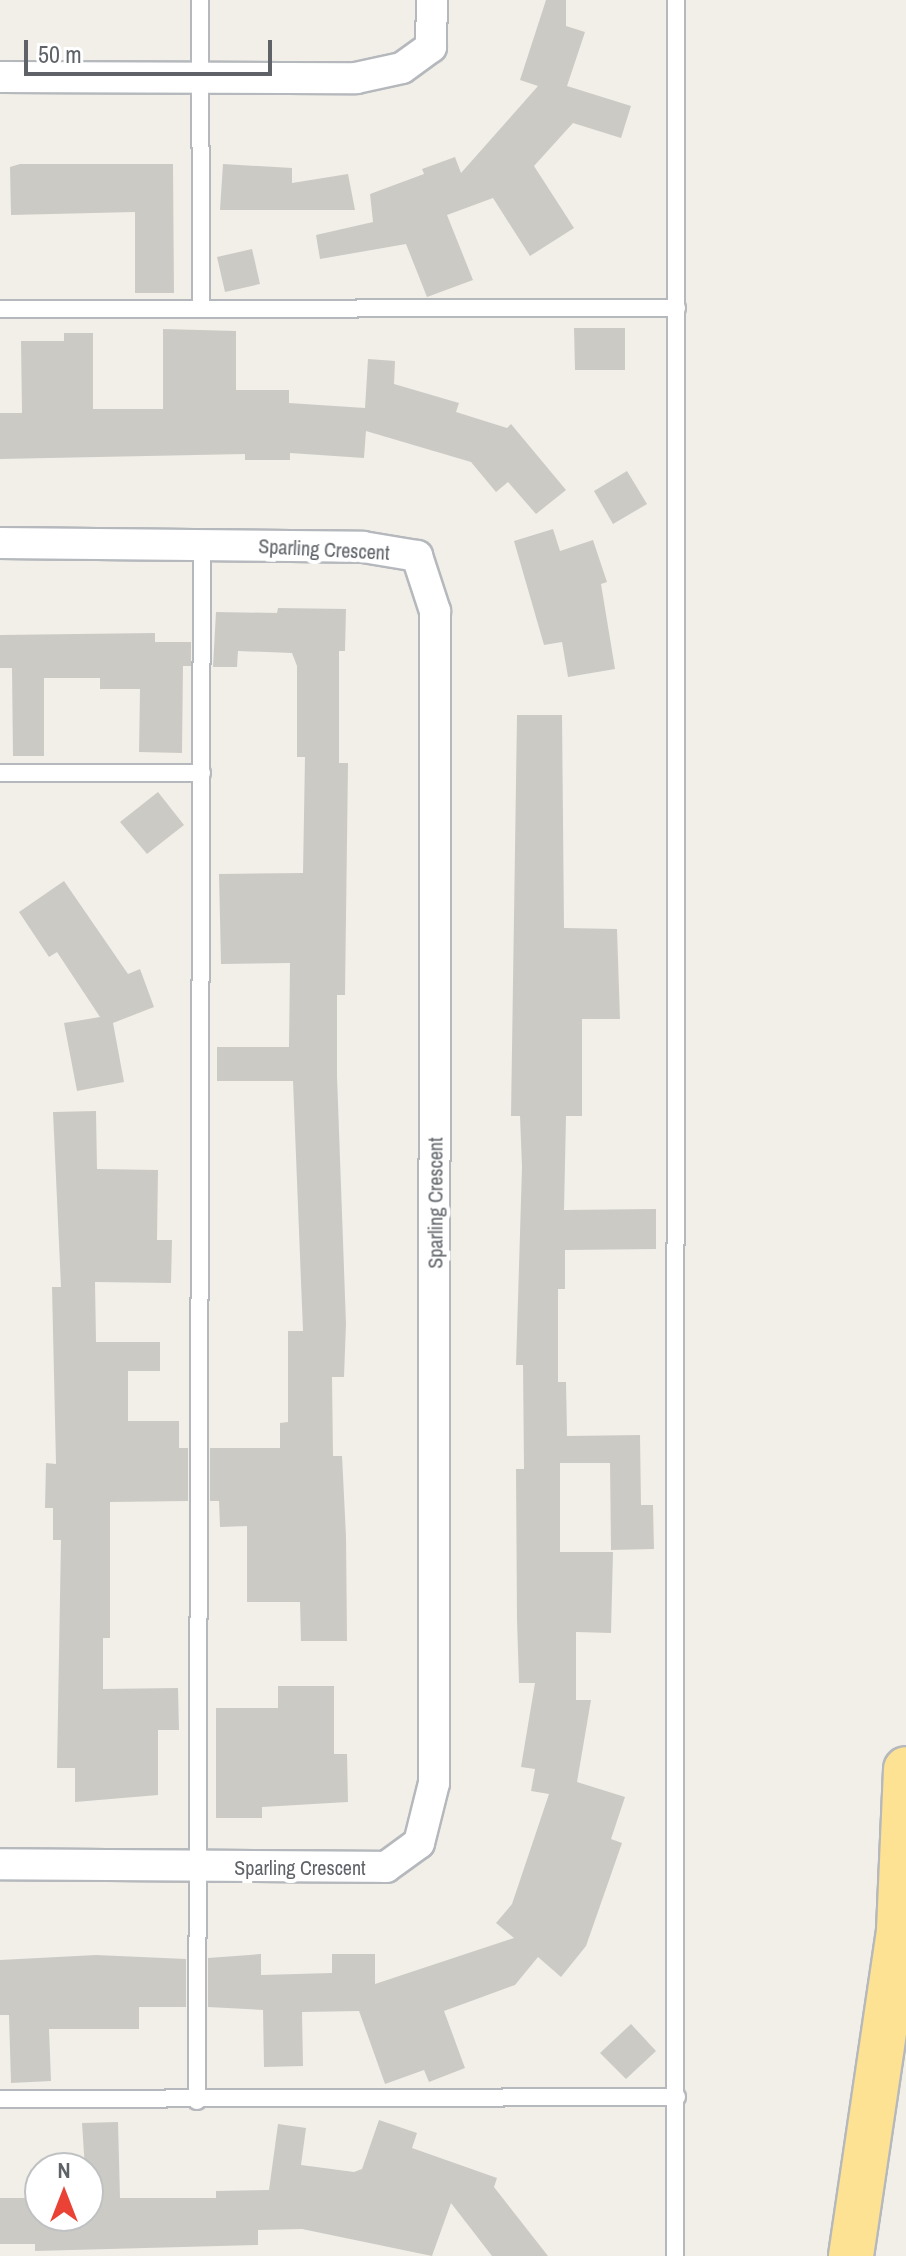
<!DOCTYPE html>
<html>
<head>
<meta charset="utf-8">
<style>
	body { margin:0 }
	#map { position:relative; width:906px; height:2256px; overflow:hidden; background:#f1efe8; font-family:"Archivo Narrow",sans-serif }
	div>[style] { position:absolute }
	.building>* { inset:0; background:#cccac5 }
	.roads { filter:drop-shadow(2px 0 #b5b8bc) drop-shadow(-2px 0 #b5b8bc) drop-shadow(0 2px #b5b8bc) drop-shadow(0 -2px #b5b8bc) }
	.lane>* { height:16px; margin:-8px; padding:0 8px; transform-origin:8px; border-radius:8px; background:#fff }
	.street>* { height:30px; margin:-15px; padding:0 15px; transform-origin:15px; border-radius:15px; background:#fff }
	.highway>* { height:44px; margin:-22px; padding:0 22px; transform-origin:22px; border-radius:22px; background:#fde293 }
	span { translate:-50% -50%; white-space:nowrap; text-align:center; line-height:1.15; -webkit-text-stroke:8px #fff; paint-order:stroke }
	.street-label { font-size:20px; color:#5f6368 }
	.north { position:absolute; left:24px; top:2152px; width:80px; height:80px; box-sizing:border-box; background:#fff; border:2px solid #bfc1c3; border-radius:50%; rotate:0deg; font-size:22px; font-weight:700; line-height:32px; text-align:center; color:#5f6368 }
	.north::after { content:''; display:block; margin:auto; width:28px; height:36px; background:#ea4335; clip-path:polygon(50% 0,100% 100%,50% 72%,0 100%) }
	.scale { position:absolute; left:24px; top:40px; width:248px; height:36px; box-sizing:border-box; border:4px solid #5f6368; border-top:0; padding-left:10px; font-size:24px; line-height:28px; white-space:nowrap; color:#5f6368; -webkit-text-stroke:6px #fff; paint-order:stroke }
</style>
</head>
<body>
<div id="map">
	<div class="building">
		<i style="clip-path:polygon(546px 0,566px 0,566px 26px,585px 32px,567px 86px,631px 106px,621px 138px,573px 123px,534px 166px,574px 228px,530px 256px,493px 198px,447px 215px,473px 280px,427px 297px,406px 244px,320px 259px,316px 235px,373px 222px,370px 194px,424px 174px,422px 169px,455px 157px,461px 173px,538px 86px,520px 80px)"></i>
		<i style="clip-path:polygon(20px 164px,173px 164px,174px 293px,135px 293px,135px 212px,11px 215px,10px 167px)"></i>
		<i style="clip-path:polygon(223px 164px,292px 168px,292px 183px,348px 174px,355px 210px,220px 210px)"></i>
		<i style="clip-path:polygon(252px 249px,260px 284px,225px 292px,217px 257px)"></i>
		<i style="clip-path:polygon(574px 328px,625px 328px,625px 370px,575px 370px)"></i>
		<i style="clip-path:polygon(163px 329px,236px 331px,236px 390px,289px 390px,289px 403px,365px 408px,368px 359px,395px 361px,394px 384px,459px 403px,456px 412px,507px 428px,511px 424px,566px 490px,536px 514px,508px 482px,496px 492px,471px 462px,366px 431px,364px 458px,290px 453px,290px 460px,245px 460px,245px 454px,0 459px,0 413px,22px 413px,21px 341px,64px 341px,64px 333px,93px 333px,93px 409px,163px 409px)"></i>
		<i style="clip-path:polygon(627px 471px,647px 504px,613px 524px,594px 491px)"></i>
		<i style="clip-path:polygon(553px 529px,560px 551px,593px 540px,607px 582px,601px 584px,615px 669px,568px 677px,562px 642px,544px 645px,514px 541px)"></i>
		<i style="clip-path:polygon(278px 608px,346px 609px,345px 651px,339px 651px,339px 763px,348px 763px,345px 995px,337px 995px,337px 1076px,346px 1324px,344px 1377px,332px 1377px,333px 1456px,342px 1456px,346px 1536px,347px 1641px,301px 1641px,300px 1602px,247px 1602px,247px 1526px,220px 1527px,219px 1501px,210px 1501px,210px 1448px,280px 1448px,280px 1423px,288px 1422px,288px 1331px,303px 1331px,293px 1081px,217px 1081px,217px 1047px,289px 1047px,290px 963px,221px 964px,219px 874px,303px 873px,305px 757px,297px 757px,297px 666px,292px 653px,238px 651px,237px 667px,213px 667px,216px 612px,277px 613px)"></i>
		<i style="clip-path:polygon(155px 633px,155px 642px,191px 642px,191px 666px,183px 666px,182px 753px,139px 752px,140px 689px,100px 689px,100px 678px,44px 678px,44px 756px,13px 756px,12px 668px,0 668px,0 635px)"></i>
		<i style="clip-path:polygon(517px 715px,562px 715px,564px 928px,617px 929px,620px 1019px,582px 1019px,582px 1116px,566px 1116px,564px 1210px,656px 1209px,656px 1249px,565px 1250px,565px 1289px,558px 1289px,558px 1382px,566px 1382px,567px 1436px,640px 1435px,641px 1505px,653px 1505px,654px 1549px,611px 1550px,610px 1463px,560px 1463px,560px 1552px,613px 1552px,611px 1633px,576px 1632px,576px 1700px,591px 1700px,577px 1782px,625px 1797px,611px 1839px,622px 1843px,586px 1946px,561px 1977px,538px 1957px,515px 1985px,444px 2011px,465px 2068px,429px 2082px,424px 2070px,385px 2084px,359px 2011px,302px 2012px,303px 2066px,264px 2067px,263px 2010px,208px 2007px,208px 1958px,261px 1954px,261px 1975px,332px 1973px,332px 1954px,375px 1954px,375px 1984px,514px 1938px,496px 1923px,512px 1904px,549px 1794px,531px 1791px,535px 1769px,521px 1767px,535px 1683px,519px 1683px,517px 1620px,516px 1469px,524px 1469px,523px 1365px,516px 1365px,522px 1167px,520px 1116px,511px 1116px)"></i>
		<i style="clip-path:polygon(158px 792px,184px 825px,147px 854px,120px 822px)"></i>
		<i style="clip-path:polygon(64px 881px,128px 974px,140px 969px,154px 1007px,113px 1023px,124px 1082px,77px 1091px,64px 1023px,100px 1017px,57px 952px,49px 957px,19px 912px)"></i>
		<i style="clip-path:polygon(96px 1111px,97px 1169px,158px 1170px,157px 1240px,172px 1240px,171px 1283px,95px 1282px,96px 1342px,160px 1342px,160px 1371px,128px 1371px,128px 1421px,179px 1421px,179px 1448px,188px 1448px,188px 1501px,110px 1502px,110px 1638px,103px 1638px,103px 1689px,178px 1688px,179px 1730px,158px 1730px,158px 1795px,75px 1802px,75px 1768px,57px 1768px,61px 1540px,53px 1540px,53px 1508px,45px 1508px,46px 1463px,56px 1464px,52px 1287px,61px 1287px,53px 1112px)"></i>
		<i style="clip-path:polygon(278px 1686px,334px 1686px,334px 1754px,347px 1754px,348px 1802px,262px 1807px,262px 1818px,216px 1818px,216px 1708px,278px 1708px)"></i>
		<i style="clip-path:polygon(96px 1955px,186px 1959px,186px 2007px,139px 2007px,139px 2029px,49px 2029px,51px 2081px,11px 2083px,9px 2015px,0 2015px,0 1960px)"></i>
		<i style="clip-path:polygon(631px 2024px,656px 2051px,626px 2079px,600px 2053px)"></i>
		<i style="clip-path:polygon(379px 2120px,417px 2133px,412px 2148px,497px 2178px,494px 2187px,548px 2256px,492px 2256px,451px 2203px,432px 2256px,302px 2229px,258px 2230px,258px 2245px,35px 2251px,35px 2244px,0 2244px,0 2198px,40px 2198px,40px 2216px,88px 2216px,82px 2123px,118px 2122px,120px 2198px,216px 2198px,216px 2191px,269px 2190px,278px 2124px,306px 2128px,301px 2165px,354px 2172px,362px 2169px)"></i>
	</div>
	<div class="roads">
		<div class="lane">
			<i style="left:200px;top:0;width:309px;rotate:89.8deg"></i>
			<i style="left:0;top:309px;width:677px;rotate:-0.08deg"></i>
			<i style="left:0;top:773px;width:202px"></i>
			<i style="left:0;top:2099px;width:677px;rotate:-0.17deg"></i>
			<i style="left:197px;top:2101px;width:1556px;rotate:-89.82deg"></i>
			<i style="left:675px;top:2256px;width:2256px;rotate:-89.97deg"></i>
		</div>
		<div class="street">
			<i style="left:0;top:77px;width:356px;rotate:0.2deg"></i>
			<i style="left:356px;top:78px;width:47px;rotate:-12.3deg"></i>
			<i style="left:402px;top:68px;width:36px;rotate:-36deg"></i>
			<i style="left:431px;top:47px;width:47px;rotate:-88.8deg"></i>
			<i style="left:0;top:543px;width:363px;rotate:0.6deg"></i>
			<i style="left:363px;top:547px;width:55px;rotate:9.5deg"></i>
			<i style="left:417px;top:556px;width:58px;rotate:71.9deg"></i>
			<i style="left:435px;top:611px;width:1172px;rotate:90.05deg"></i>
			<i style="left:434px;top:1783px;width:62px;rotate:104deg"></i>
			<i style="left:419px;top:1843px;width:41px;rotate:144deg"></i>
			<i style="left:386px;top:1867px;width:386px;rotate:-179.6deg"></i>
		</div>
		<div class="highway">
			<i style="left:851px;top:2256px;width:330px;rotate:-81.6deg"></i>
			<i style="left:899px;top:1930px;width:161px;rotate:-87.5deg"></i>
		</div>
	</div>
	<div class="street-label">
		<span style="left:324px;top:549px;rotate:3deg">Sparling Crescent</span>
		<span style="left:435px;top:1203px;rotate:-90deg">Sparling Crescent</span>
		<span style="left:300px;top:1867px">Sparling Crescent</span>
	</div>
	<div class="north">N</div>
	<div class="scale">50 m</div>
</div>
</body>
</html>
